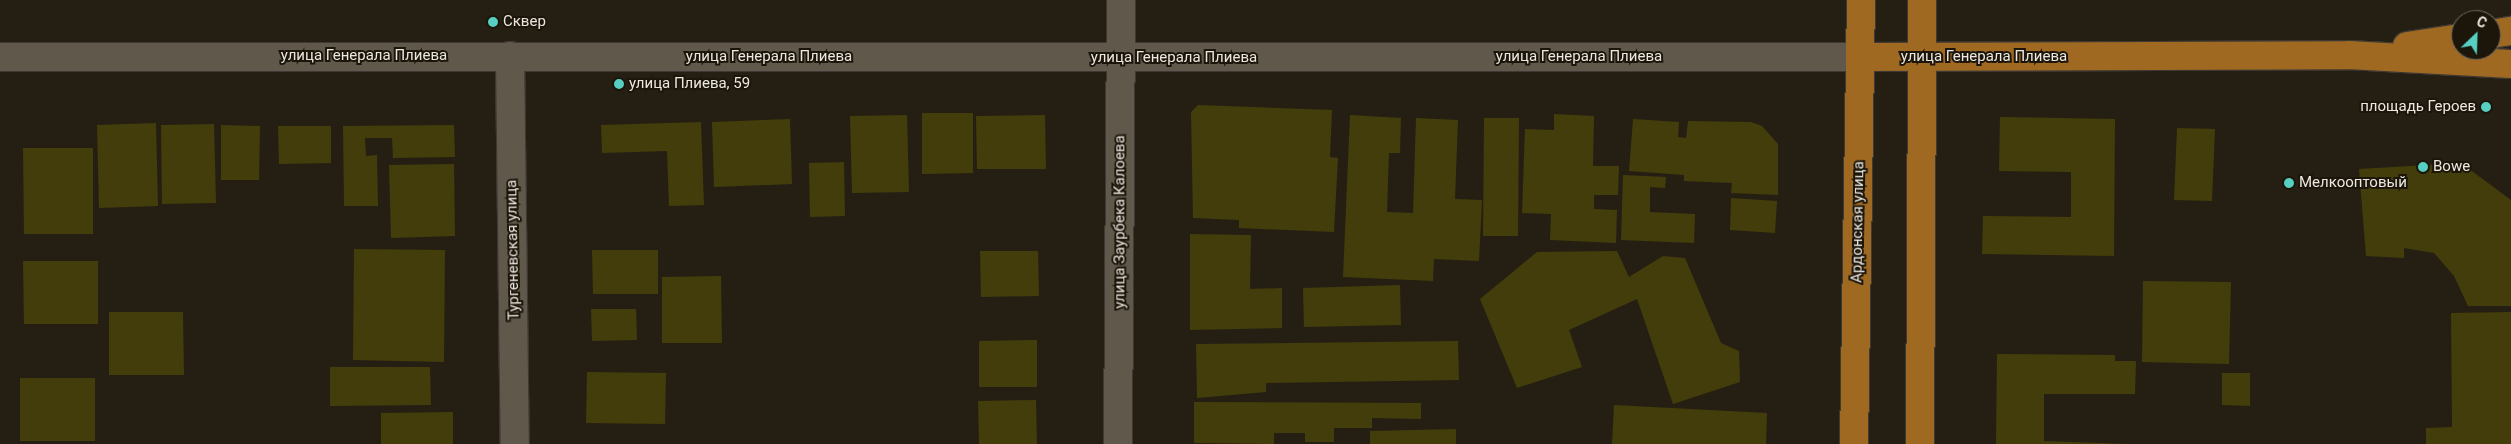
<!DOCTYPE html>
<html>
<head>
<meta charset="utf-8">
<style>
	body { margin:0 }
	#map { position:relative; width:2511px; height:444px; overflow:hidden; background:#251f13; font-family:Roboto,sans-serif }
	div>[style] { position:absolute }
	.building>* { inset:0; background:#433d0b }
	.roads { filter:drop-shadow(1px 0 #3f3933) drop-shadow(-1px 0 #3f3933) drop-shadow(0 1px #3f3933) drop-shadow(0 -1px #3f3933) }
	.minor>* { height:28px; margin:-14px; padding:0 14px; transform-origin:14px; border-radius:14px; background:#5f584b }
	.major>* { height:28px; margin:-14px; padding:0 14px; transform-origin:14px; border-radius:14px; background:#9f6922 }
	.dots>* { width:14px; height:14px; translate:-50% -50%; box-sizing:border-box; border:2px solid #1b150a; border-radius:50% }
	span { translate:-50% -50%; white-space:nowrap; text-align:center; line-height:1.15; -webkit-text-stroke:4px #1b150a; paint-order:stroke }
	.poi-label { font-size:15px; color:#ece7e0 }
	.left { translate:0 -50%; text-align:left }
	.right { translate:-100% -50%; text-align:right }
	.street-label { font-size:15px; color:#ece7e0 }
	.north { position:absolute; left:2451px; top:10px; width:50px; height:50px; box-sizing:border-box; background:#1b150a; border:1px solid #6f6960; border-radius:50%; rotate:24deg; font-size:14px; font-weight:700; line-height:20px; text-align:center; color:#ece7e0 }
	.north::after { content:''; display:block; margin:auto; width:18px; height:22px; background:#57cec2; clip-path:polygon(50% 0,100% 100%,50% 72%,0 100%) }
</style>
</head>
<body>
<div id="map">
	<div class="building">
		<i style="clip-path:polygon(1198px 105px,1332px 110px,1330px 157px,1338px 158px,1334px 232px,1239px 228px,1239px 220px,1193px 218px,1191px 112px)"></i>
		<i style="clip-path:polygon(922px 113px,973px 113px,973px 173px,922px 174px)"></i>
		<i style="clip-path:polygon(1554px 114px,1594px 116px,1593px 166px,1619px 166px,1618px 195px,1594px 195px,1594px 209px,1617px 210px,1616px 243px,1550px 240px,1551px 214px,1522px 213px,1525px 129px,1554px 130px)"></i>
		<i style="clip-path:polygon(907px 115px,909px 192px,852px 193px,850px 116px)"></i>
		<i style="clip-path:polygon(1045px 115px,1046px 169px,977px 169px,976px 116px)"></i>
		<i style="clip-path:polygon(1350px 115px,1401px 118px,1400px 153px,1389px 153px,1387px 212px,1413px 213px,1416px 118px,1458px 120px,1455px 199px,1482px 200px,1479px 261px,1434px 259px,1433px 281px,1343px 277px)"></i>
		<i style="clip-path:polygon(2000px 117px,2115px 119px,2114px 256px,1982px 254px,1983px 216px,2071px 217px,2071px 172px,1999px 171px)"></i>
		<i style="clip-path:polygon(1484px 118px,1519px 118px,1518px 236px,1483px 236px)"></i>
		<i style="clip-path:polygon(790px 119px,792px 184px,714px 187px,712px 122px)"></i>
		<i style="clip-path:polygon(1633px 119px,1679px 122px,1678px 137px,1686px 138px,1688px 121px,1751px 122px,1762px 126px,1778px 144px,1778px 195px,1731px 193px,1732px 183px,1684px 181px,1684px 175px,1629px 171px)"></i>
		<i style="clip-path:polygon(701px 122px,704px 205px,669px 206px,667px 151px,602px 153px,601px 125px)"></i>
		<i style="clip-path:polygon(156px 123px,158px 206px,99px 208px,97px 125px)"></i>
		<i style="clip-path:polygon(214px 124px,216px 203px,162px 204px,161px 125px)"></i>
		<i style="clip-path:polygon(221px 125px,260px 126px,259px 180px,221px 180px)"></i>
		<i style="clip-path:polygon(454px 125px,455px 157px,393px 158px,392px 138px,365px 138px,366px 156px,377px 155px,378px 206px,344px 206px,343px 126px)"></i>
		<i style="clip-path:polygon(278px 126px,331px 126px,331px 163px,279px 164px)"></i>
		<i style="clip-path:polygon(2177px 128px,2215px 129px,2212px 201px,2174px 200px)"></i>
		<i style="clip-path:polygon(23px 148px,93px 148px,93px 234px,24px 234px)"></i>
		<i style="clip-path:polygon(844px 162px,845px 216px,810px 217px,809px 163px)"></i>
		<i style="clip-path:polygon(2461px 163px,2511px 200px,2511px 306px,2468px 306px,2454px 276px,2434px 253px,2404px 248px,2404px 258px,2366px 256px,2359px 169px)"></i>
		<i style="clip-path:polygon(454px 164px,455px 236px,391px 238px,389px 165px)"></i>
		<i style="clip-path:polygon(1623px 175px,1666px 177px,1665px 188px,1650px 187px,1650px 212px,1695px 214px,1694px 243px,1621px 240px)"></i>
		<i style="clip-path:polygon(1731px 198px,1777px 201px,1775px 233px,1730px 230px)"></i>
		<i style="clip-path:polygon(1190px 234px,1251px 235px,1250px 289px,1282px 288px,1282px 328px,1190px 330px)"></i>
		<i style="clip-path:polygon(354px 249px,445px 250px,444px 362px,353px 360px)"></i>
		<i style="clip-path:polygon(592px 250px,658px 250px,658px 294px,593px 294px)"></i>
		<i style="clip-path:polygon(980px 251px,1038px 251px,1039px 296px,981px 297px)"></i>
		<i style="clip-path:polygon(1617px 251px,1629px 277px,1663px 256px,1685px 258px,1721px 343px,1739px 351px,1740px 382px,1673px 404px,1637px 299px,1569px 330px,1582px 367px,1517px 388px,1480px 299px,1537px 252px)"></i>
		<i style="clip-path:polygon(23px 261px,98px 261px,98px 324px,24px 324px)"></i>
		<i style="clip-path:polygon(721px 276px,722px 343px,662px 343px,662px 277px)"></i>
		<i style="clip-path:polygon(2143px 281px,2231px 282px,2229px 364px,2142px 362px)"></i>
		<i style="clip-path:polygon(1400px 285px,1401px 325px,1304px 327px,1303px 288px)"></i>
		<i style="clip-path:polygon(591px 309px,636px 309px,637px 340px,592px 341px)"></i>
		<i style="clip-path:polygon(109px 312px,183px 312px,184px 375px,109px 375px)"></i>
		<i style="clip-path:polygon(2511px 312px,2511px 444px,2426px 444px,2426px 428px,2452px 427px,2451px 313px)"></i>
		<i style="clip-path:polygon(1037px 340px,1037px 387px,979px 387px,979px 341px)"></i>
		<i style="clip-path:polygon(1458px 341px,1459px 380px,1266px 383px,1266px 392px,1197px 398px,1196px 344px)"></i>
		<i style="clip-path:polygon(1997px 354px,2115px 355px,2115px 361px,2136px 361px,2135px 394px,2044px 394px,2044px 441px,2129px 444px,1996px 444px)"></i>
		<i style="clip-path:polygon(330px 367px,430px 367px,431px 405px,330px 406px)"></i>
		<i style="clip-path:polygon(587px 372px,666px 373px,665px 424px,586px 423px)"></i>
		<i style="clip-path:polygon(2222px 373px,2250px 373px,2250px 406px,2222px 405px)"></i>
		<i style="clip-path:polygon(20px 378px,95px 378px,95px 441px,20px 441px)"></i>
		<i style="clip-path:polygon(1036px 400px,1037px 444px,979px 444px,978px 401px)"></i>
		<i style="clip-path:polygon(1194px 402px,1421px 403px,1421px 419px,1372px 418px,1372px 428px,1334px 428px,1334px 442px,1305px 442px,1305px 433px,1274px 433px,1274px 444px,1194px 443px)"></i>
		<i style="clip-path:polygon(1614px 405px,1767px 413px,1766px 444px,1612px 444px)"></i>
		<i style="clip-path:polygon(453px 412px,453px 444px,381px 444px,381px 413px)"></i>
		<i style="clip-path:polygon(1456px 429px,1456px 444px,1370px 444px,1370px 431px)"></i>
	</div>
	<div class="roads">
		<div class="minor">
			<i style="left:510px;top:56px;width:388px;rotate:89.3deg"></i>
			<i style="left:0;top:57px;width:1861px"></i>
			<i style="left:1118px;top:444px;width:444px;rotate:-89.6deg"></i>
		</div>
		<div class="major">
			<i style="left:2491px;top:34px;width:20px;rotate:-9deg"></i>
			<i style="left:2407px;top:46px;width:55px;rotate:-8.4deg"></i>
			<i style="left:1861px;top:57px;width:488px;rotate:-0.2deg"></i>
			<i style="left:2349px;top:55px;width:162px;rotate:3.2deg"></i>
			<i style="left:1854px;top:444px;width:444px;rotate:-89.1deg"></i>
			<i style="left:1920px;top:444px;width:444px;rotate:-89.7deg"></i>
		</div>
	</div>
	<div class="dots">
		<i style="left:493px;top:22px;background:#57cec2"></i>
		<i style="left:619px;top:84px;background:#57cec2"></i>
		<i style="left:2486px;top:107px;background:#57cec2"></i>
		<i style="left:2423px;top:167px;background:#57cec2"></i>
		<i style="left:2289px;top:183px;background:#57cec2"></i>
	</div>
	<div class="poi-label">
		<span class="left" style="left:503px;top:22px">Сквер</span>
		<span class="left" style="left:629px;top:84px">улица Плиева, 59</span>
		<span class="right" style="left:2476px;top:107px">площадь Героев</span>
		<span class="left" style="left:2433px;top:167px">Bowe</span>
		<span class="left" style="left:2299px;top:183px">Мелкооптовый</span>
	</div>
	<div class="street-label">
		<span style="left:364px;top:56px">улица Генерала Плиева</span>
		<span style="left:769px;top:57px">улица Генерала Плиева</span>
		<span style="left:1579px;top:57px">улица Генерала Плиева</span>
		<span style="left:1984px;top:57px">улица Генерала Плиева</span>
		<span style="left:1174px;top:58px">улица Генерала Плиева</span>
		<span style="left:1120px;top:222px;rotate:-90deg">улица Заурбека Калоева</span>
		<span style="left:1858px;top:222px;rotate:-89deg">Ардонская улица</span>
		<span style="left:513px;top:250px;rotate:-91deg">Тургеневская улица</span>
	</div>
	<div class="north">С</div>
</div>
</body>
</html>
